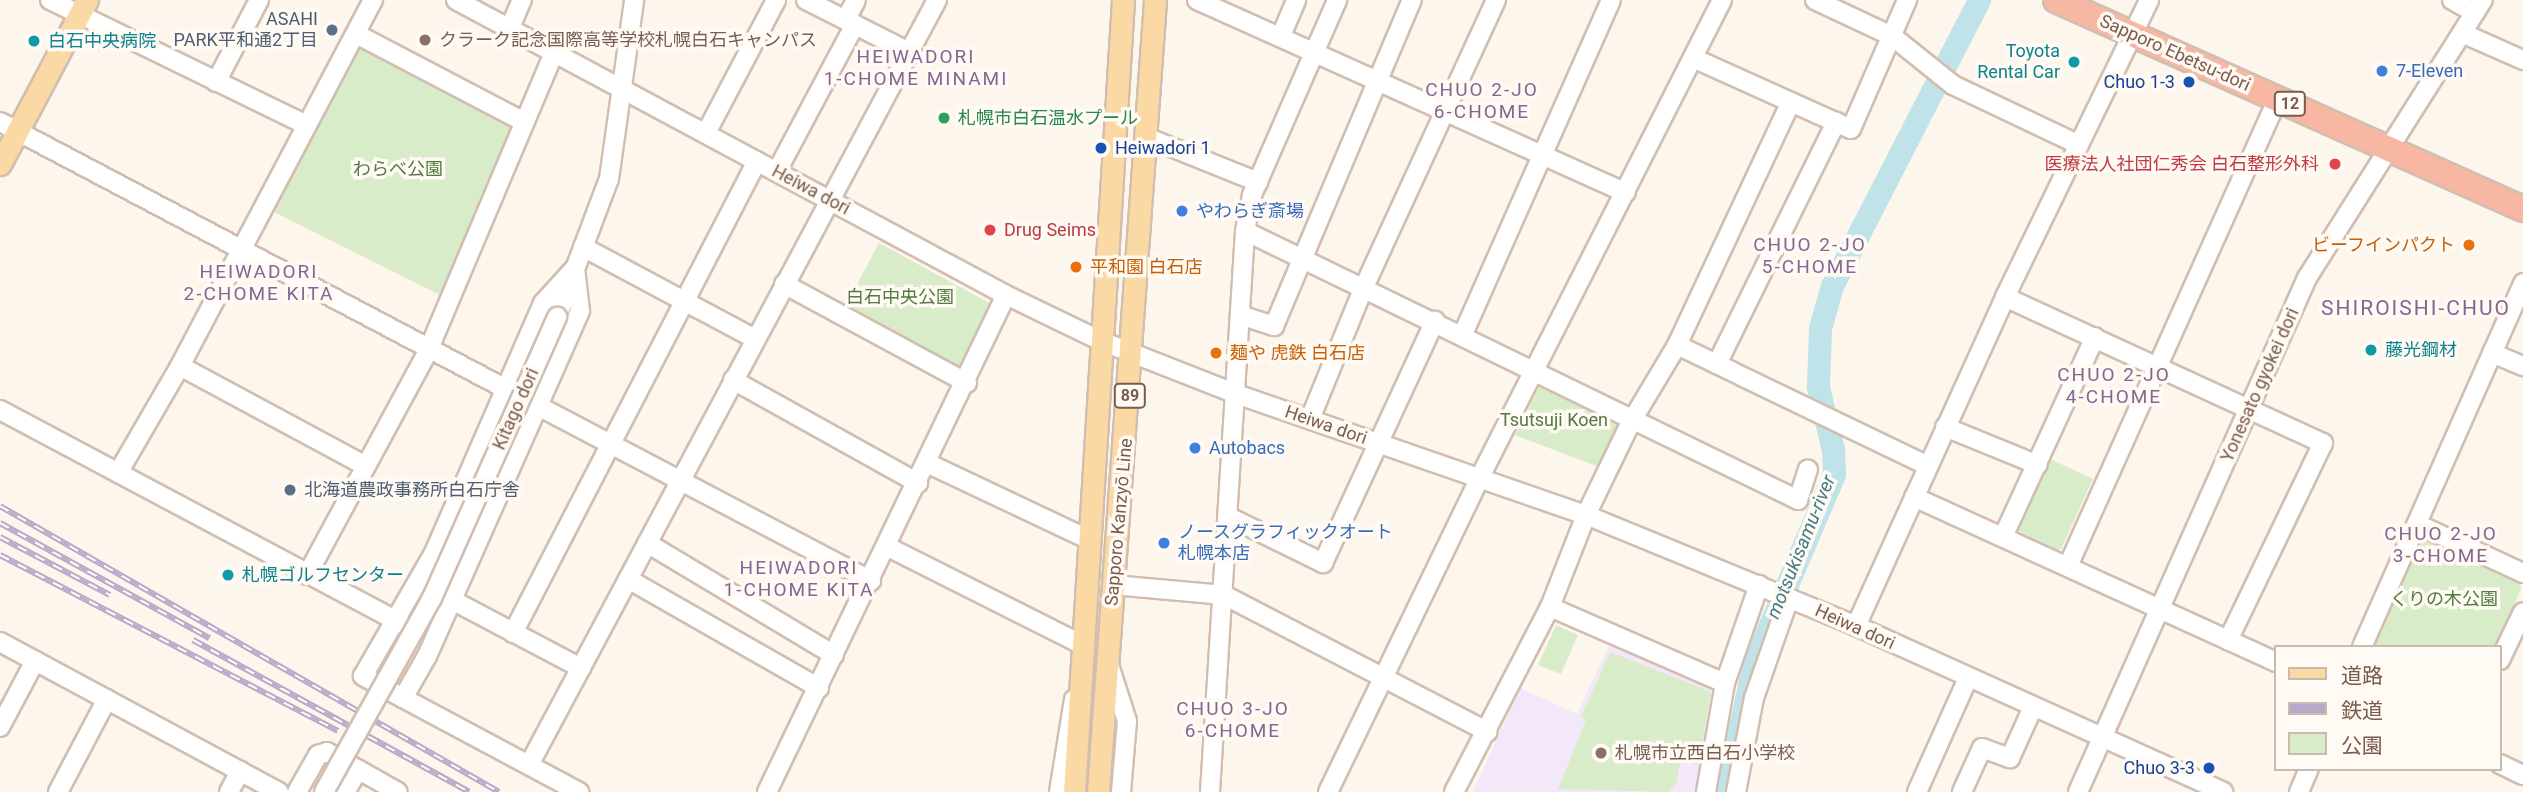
<!DOCTYPE html>
<html>
<head>
<meta charset="utf-8">
<style>
	body { margin:0 }
	#map { position:relative; width:2523px; height:792px; overflow:hidden; background:#fdf6ec; font-family:Roboto,"Noto Sans JP",sans-serif }
	div>[style] { position:absolute }
	.education>* { inset:0; background:#f3e8fa }
	.green>* { inset:0; background:#d8ecc9 }
	.river>* { height:23px; margin:-11.5px; padding:0 11.5px; transform-origin:11.5px; border-radius:11.5px; background:#bfe3e8 }
	.roads { filter:drop-shadow(2px 0 #d1beb0) drop-shadow(-2px 0 #d1beb0) drop-shadow(0 2px #d1beb0) drop-shadow(0 -2px #d1beb0) }
	.minor>* { height:18px; margin:-9px; padding:0 9px; transform-origin:9px; border-radius:9px; background:#fff }
	.major>* { height:21px; margin:-10.5px; padding:0 10.5px; transform-origin:10.5px; border-radius:10.5px; background:#fbd9a5 }
	.highway>* { height:24px; margin:-12px; padding:0 12px; transform-origin:12px; border-radius:12px; background:#f7b7a3 }
	.rail>* { height:6px; margin-top:-3px; transform-origin:0; background:repeating-linear-gradient(90deg,#fffaf3 0 10px,#b9a8c9 0 20px); box-sizing:border-box; border-block:2px solid #b9a8c9 }
	.bridges { filter:drop-shadow(2px 0 #d1beb0) drop-shadow(-2px 0 #d1beb0) drop-shadow(0 2px #d1beb0) drop-shadow(0 -2px #d1beb0) }
	.minor-bridge>* { height:18px; margin:-9px; padding:0 9px; transform-origin:9px; border-radius:9px; background:#fff }
	.dots>* { width:19px; height:19px; translate:-50% -50%; box-sizing:border-box; border:4px solid #fffaf3; border-radius:50% }
	span { translate:-50% -50%; white-space:nowrap; text-align:center; line-height:1.15; -webkit-text-stroke:7px #fffaf3; paint-order:stroke }
	.shield-label span { padding:2px 5px; background:#fffaf3; border:2px solid; border-radius:5px; -webkit-text-stroke-width:0 }
	.shield-label { font-size:16px; color:#7a5c4d; font-weight:700 }
	.service-label { font-size:18px; color:#4e5e75 }
	.right { translate:-100% -50%; text-align:right }
	.left { translate:0 -50%; text-align:left }
	.education-label { font-size:18px; color:#785e54 }
	.culture-label { font-size:18px; color:#0d838f }
	.street-label { font-size:18px; color:#7a5c4d }
	.shop-label { font-size:18px; color:#366cbe }
	.transit-label { font-size:18px; color:#164399 }
	.leisure-label { font-size:18px; color:#27864d }
	.health-label { font-size:18px; color:#be3a42 }
	.park-label { font-size:18px; color:#537a41 }
	.food-label { font-size:18px; color:#c56008 }
	.neighbourhood-label { font-size:19px; color:#846695; letter-spacing:2px }
	.water-label { font-size:19px; color:#437c86; font-style:italic }
	.quarter-label { font-size:21px; color:#846695; letter-spacing:2px }
	.legend { position:absolute; left:2274px; top:645px; width:228px; height:126px; box-sizing:border-box; background:#fffaf3; border:2px solid #cabbb1; margin:0; padding:9px 12px; list-style:none; font-size:21px; color:#7a5c4d }
	.legend li { display:flex; align-items:center; gap:14px; height:35px }
	.legend b { width:35px; border:2px solid #cabbb1 }
</style>
</head>
<body>
<div id="map">
	<div class="education">
		<i style="clip-path:polygon(1611px 641px,1723px 690px,1705px 792px,1473px 792px,1520px 688px,1577px 714px)"></i>
	</div>
	<div class="green">
		<i style="clip-path:polygon(359px 43px,513px 124px,446px 298px,272px 211px)"></i>
		<i style="clip-path:polygon(879px 243px,991px 304px,991px 314px,965px 371px,844px 309px)"></i>
		<i style="clip-path:polygon(1542px 382px,1623px 425px,1602px 468px,1515px 435px)"></i>
		<i style="clip-path:polygon(2046px 457px,2093px 479px,2061px 549px,2056px 551px,2015px 529px)"></i>
		<i style="clip-path:polygon(2421px 538px,2520px 582px,2521px 589px,2496px 647px,2371px 647px,2415px 539px)"></i>
		<i style="clip-path:polygon(1556px 625px,1578px 635px,1561px 674px,1538px 665px)"></i>
		<i style="clip-path:polygon(1610px 652px,1711px 692px,1698px 764px,1680px 763px,1676px 784px,1668px 792px,1558px 789px,1586px 720px,1581px 717px)"></i>
	</div>
	<div class="river">
		<i style="left:1726px;top:792px;width:133px;rotate:-77.8deg"></i>
		<i style="left:1754px;top:662px;width:204px;rotate:-66.9deg"></i>
		<i style="left:1834px;top:474px;width:24px;rotate:-92deg"></i>
		<i style="left:1833px;top:450px;width:65px;rotate:-103.4deg"></i>
		<i style="left:1818px;top:387px;width:59px;rotate:-88.1deg"></i>
		<i style="left:1820px;top:328px;width:44px;rotate:-74.1deg"></i>
		<i style="left:1832px;top:286px;width:322px;rotate:-62.8deg"></i>
	</div>
	<div class="roads">
		<div class="minor">
			<i style="left:50px;top:0;width:285px;rotate:26deg"></i>
			<i style="left:456px;top:0;width:624px;rotate:28.21deg"></i>
			<i style="left:1006px;top:295px;width:106px;rotate:25.8deg"></i>
			<i style="left:1101px;top:341px;width:145px;rotate:21.4deg"></i>
			<i style="left:1236px;top:394px;width:370px;rotate:19.1deg"></i>
			<i style="left:1586px;top:515px;width:292px;rotate:22.3deg"></i>
			<i style="left:1856px;top:626px;width:403px;rotate:24.3deg"></i>
			<i style="left:806px;top:0;width:115px;rotate:26.8deg"></i>
			<i style="left:1197px;top:0;width:470px;rotate:24.2deg"></i>
			<i style="left:1815px;top:0;width:85px;rotate:25.1deg"></i>
			<i style="left:1892px;top:36px;width:78px;rotate:38.8deg"></i>
			<i style="left:1953px;top:85px;width:137px;rotate:25.4deg"></i>
			<i style="left:2452px;top:0;width:26px;rotate:29deg"></i>
			<i style="left:846px;top:19px;width:21px;rotate:-62deg"></i>
			<i style="left:509px;top:30px;width:33px;rotate:-67deg"></i>
			<i style="left:2462px;top:33px;width:67px;rotate:23.9deg"></i>
			<i style="left:356px;top:34px;width:190px;rotate:27.6deg"></i>
			<i style="left:1281px;top:36px;width:39px;rotate:-67deg"></i>
			<i style="left:1693px;top:58px;width:173px;rotate:24.2deg"></i>
			<i style="left:1851px;top:129px;width:141px;rotate:-66.5deg"></i>
			<i style="left:216px;top:82px;width:93px;rotate:-62.3deg"></i>
			<i style="left:0;top:122px;width:572px;rotate:27.82deg"></i>
			<i style="left:706px;top:133px;width:150px;rotate:-62.2deg"></i>
			<i style="left:1146px;top:137px;width:121px;rotate:21.9deg"></i>
			<i style="left:777px;top:171px;width:166px;rotate:-62deg"></i>
			<i style="left:1245px;top:231px;width:615px;rotate:25.94deg"></i>
			<i style="left:1798px;top:500px;width:32px;rotate:-72deg"></i>
			<i style="left:583px;top:247px;width:195px;rotate:28.1deg"></i>
			<i style="left:575px;top:268px;width:43px;rotate:83.4deg"></i>
			<i style="left:580px;top:311px;width:377px;rotate:113.9deg"></i>
			<i style="left:427px;top:656px;width:48px;rotate:119.7deg"></i>
			<i style="left:403px;top:698px;width:46px;rotate:-151.2deg"></i>
			<i style="left:363px;top:676px;width:140px;rotate:-60deg"></i>
			<i style="left:433px;top:555px;width:275px;rotate:-66.4deg"></i>
			<i style="left:543px;top:303px;width:47px;rotate:-47.6deg"></i>
			<i style="left:784px;top:284px;width:208px;rotate:28.4deg"></i>
			<i style="left:2005px;top:297px;width:350px;rotate:24.7deg"></i>
			<i style="left:2323px;top:443px;width:219px;rotate:115.7deg"></i>
			<i style="left:1240px;top:315px;width:36px;rotate:18deg"></i>
			<i style="left:1274px;top:326px;width:354px;rotate:-67.1deg"></i>
			<i style="left:557px;top:317px;width:147px;rotate:-69.4deg"></i>
			<i style="left:609px;top:179px;width:181px;rotate:-82deg"></i>
			<i style="left:1463px;top:334px;width:365px;rotate:-66.1deg"></i>
			<i style="left:1677px;top:345px;width:279px;rotate:25.7deg"></i>
			<i style="left:2492px;top:353px;width:34px;rotate:23deg"></i>
			<i style="left:1717px;top:364px;width:270px;rotate:-63.8deg"></i>
			<i style="left:180px;top:366px;width:211px;rotate:28.3deg"></i>
			<i style="left:733px;top:380px;width:212px;rotate:29.1deg"></i>
			<i style="left:540px;top:407px;width:374px;rotate:27.7deg"></i>
			<i style="left:0;top:410px;width:458px;rotate:28deg"></i>
			<i style="left:1310px;top:419px;width:143px;rotate:-67.8deg"></i>
			<i style="left:1364px;top:287px;width:316px;rotate:-65.3deg"></i>
			<i style="left:1945px;top:427px;width:100px;rotate:22.2deg"></i>
			<i style="left:927px;top:463px;width:178px;rotate:25.3deg"></i>
			<i style="left:118px;top:473px;width:124px;rotate:-59.9deg"></i>
			<i style="left:180px;top:366px;width:414px;rotate:-62.2deg"></i>
			<i style="left:1914px;top:497px;width:398px;rotate:24.5deg"></i>
			<i style="left:1229px;top:517px;width:105px;rotate:26.1deg"></i>
			<i style="left:1323px;top:563px;width:267px;rotate:-65.2deg"></i>
			<i style="left:2417px;top:524px;width:117px;rotate:24.8deg"></i>
			<i style="left:2003px;top:537px;width:220px;rotate:-65.3deg"></i>
			<i style="left:647px;top:543px;width:218px;rotate:30.9deg"></i>
			<i style="left:888px;top:547px;width:218px;rotate:26.7deg"></i>
			<i style="left:2063px;top:564px;width:5px;rotate:22deg"></i>
			<i style="left:2068px;top:566px;width:513px;rotate:-65.83deg"></i>
			<i style="left:307px;top:575px;width:255px;rotate:-61.6deg"></i>
			<i style="left:428px;top:351px;width:324px;rotate:-67.1deg"></i>
			<i style="left:628px;top:579px;width:220px;rotate:29.7deg"></i>
			<i style="left:1114px;top:585px;width:110px;rotate:5.2deg"></i>
			<i style="left:1224px;top:595px;width:297px;rotate:27.4deg"></i>
			<i style="left:452px;top:600px;width:146px;rotate:27.8deg"></i>
			<i style="left:1550px;top:607px;width:191px;rotate:23.5deg"></i>
			<i style="left:1856px;top:626px;width:361px;rotate:-65.6deg"></i>
			<i style="left:2005px;top:297px;width:330px;rotate:-64.1deg"></i>
			<i style="left:513px;top:633px;width:531px;rotate:-62.66deg"></i>
			<i style="left:0;top:642px;width:317px;rotate:28.3deg"></i>
			<i style="left:2362px;top:647px;width:398px;rotate:-66.1deg"></i>
			<i style="left:2500px;top:660px;width:53px;rotate:-64.4deg"></i>
			<i style="left:1109px;top:665px;width:59px;rotate:72.2deg"></i>
			<i style="left:1127px;top:721px;width:71px;rotate:94.8deg"></i>
			<i style="left:403px;top:698px;width:200px;rotate:28.1deg"></i>
			<i style="left:0;top:727px;width:75px;rotate:-62.1deg"></i>
			<i style="left:2500px;top:764px;width:25px;rotate:26deg"></i>
			<i style="left:529px;top:765px;width:867px;rotate:-61.93deg"></i>
			<i style="left:58px;top:792px;width:105px;rotate:-62.2deg"></i>
			<i style="left:229px;top:792px;width:24px;rotate:-62deg"></i>
			<i style="left:297px;top:792px;width:43px;rotate:-60.4deg"></i>
			<i style="left:318px;top:755px;width:9px;rotate:-18deg"></i>
			<i style="left:327px;top:752px;width:81px;rotate:29.4deg"></i>
			<i style="left:345px;top:792px;width:26px;rotate:-59deg"></i>
			<i style="left:767px;top:792px;width:551px;rotate:-64.32deg"></i>
			<i style="left:1059px;top:792px;width:94px;rotate:-80.8deg"></i>
			<i style="left:1210px;top:792px;width:562px;rotate:-86.43deg"></i>
			<i style="left:1245px;top:231px;width:37px;rotate:-79deg"></i>
			<i style="left:1252px;top:195px;width:213px;rotate:-66.4deg"></i>
			<i style="left:1328px;top:792px;width:348px;rotate:-64.2deg"></i>
			<i style="left:1479px;top:479px;width:537px;rotate:-63.1deg"></i>
			<i style="left:1454px;top:792px;width:208px;rotate:-62.6deg"></i>
			<i style="left:1550px;top:607px;width:99px;rotate:-68.6deg"></i>
			<i style="left:1586px;top:515px;width:103px;rotate:-64.2deg"></i>
			<i style="left:1631px;top:422px;width:90px;rotate:-59.1deg"></i>
			<i style="left:1677px;top:345px;width:266px;rotate:-64.9deg"></i>
			<i style="left:1706px;top:792px;width:111px;rotate:-80.1deg"></i>
			<i style="left:1725px;top:683px;width:104px;rotate:-70.9deg"></i>
			<i style="left:1736px;top:792px;width:96px;rotate:-79.2deg"></i>
			<i style="left:1754px;top:698px;width:106px;rotate:-70.7deg"></i>
			<i style="left:1917px;top:792px;width:125px;rotate:-65.9deg"></i>
			<i style="left:1962px;top:792px;width:48px;rotate:-65.6deg"></i>
			<i style="left:1982px;top:748px;width:30px;rotate:20deg"></i>
			<i style="left:2010px;top:758px;width:56px;rotate:-65.7deg"></i>
			<i style="left:2078px;top:792px;width:563px;rotate:-65.99deg"></i>
			<i style="left:2307px;top:278px;width:329px;rotate:-57.7deg"></i>
			<i style="left:2299px;top:792px;width:25px;rotate:-67deg"></i>
		</div>
		<div class="major">
			<i style="left:0;top:164px;width:186px;rotate:-62.1deg"></i>
			<i style="left:1074px;top:792px;width:794px;rotate:-86.46deg"></i>
			<i style="left:1098px;top:792px;width:794px;rotate:-85.88deg"></i>
		</div>
		<div class="highway">
			<i style="left:2056px;top:0;width:512px;rotate:24.11deg"></i>
		</div>
	</div>
	<div class="rail">
		<i style="left:0;top:506px;width:575px;rotate:29.82deg"></i>
		<i style="left:0;top:523px;width:239px;rotate:28.8deg"></i>
		<i style="left:0;top:537px;width:124px;rotate:27.8deg"></i>
		<i style="left:0;top:555px;width:381px;rotate:27.5deg"></i>
		<i style="left:193px;top:640px;width:315px;rotate:28.8deg"></i>
	</div>
	<div class="bridges">
		<div class="minor-bridge">
			<i style="left:324px;top:792px;width:222px;rotate:-60.9deg"></i>
			<i style="left:432px;top:598px;width:308px;rotate:-66deg"></i>
		</div>
	</div>
	<div class="dots">
		<i style="left:332px;top:30px;background:#5c6f8a"></i>
		<i style="left:425px;top:40px;background:#8d6e63"></i>
		<i style="left:34px;top:41px;background:#0f9aa8"></i>
		<i style="left:2074px;top:62px;background:#0f9aa8"></i>
		<i style="left:2382px;top:71px;background:#3f7fe0"></i>
		<i style="left:2189px;top:82px;background:#1a4fb4"></i>
		<i style="left:944px;top:118px;background:#2e9e5b"></i>
		<i style="left:1101px;top:148px;background:#1a4fb4"></i>
		<i style="left:2335px;top:164px;background:#e0444e"></i>
		<i style="left:1182px;top:211px;background:#3f7fe0"></i>
		<i style="left:990px;top:230px;background:#e0444e"></i>
		<i style="left:2469px;top:245px;background:#e8710a"></i>
		<i style="left:1076px;top:267px;background:#e8710a"></i>
		<i style="left:2371px;top:350px;background:#0f9aa8"></i>
		<i style="left:1216px;top:353px;background:#e8710a"></i>
		<i style="left:1195px;top:448px;background:#3f7fe0"></i>
		<i style="left:290px;top:490px;background:#5c6f8a"></i>
		<i style="left:1164px;top:543px;background:#3f7fe0"></i>
		<i style="left:228px;top:575px;background:#0f9aa8"></i>
		<i style="left:1601px;top:753px;background:#8d6e63"></i>
		<i style="left:2209px;top:768px;background:#1a4fb4"></i>
	</div>
	<div class="shield-label">
		<span style="left:2290px;top:104px">12</span>
		<span style="left:1130px;top:396px">89</span>
	</div>
	<div class="service-label">
		<span class="right" style="left:318px;top:30px">ASAHI<br>PARK平和通2丁目</span>
		<span class="left" style="left:304px;top:490px">北海道農政事務所白石庁舎</span>
	</div>
	<div class="education-label">
		<span class="left" style="left:439px;top:40px">クラーク記念国際高等学校札幌白石キャンパス</span>
		<span class="left" style="left:1615px;top:753px">札幌市立西白石小学校</span>
	</div>
	<div class="culture-label">
		<span class="left" style="left:48px;top:41px">白石中央病院</span>
		<span class="right" style="left:2060px;top:62px">Toyota<br>Rental Car</span>
		<span class="left" style="left:2385px;top:350px">藤光鋼材</span>
		<span class="left" style="left:242px;top:575px">札幌ゴルフセンター</span>
	</div>
	<div class="street-label">
		<span style="left:2175px;top:53px;rotate:24deg">Sapporo Ebetsu-dori</span>
		<span style="left:811px;top:190px;rotate:28deg">Heiwa dori</span>
		<span style="left:2260px;top:385px;rotate:-66deg">Yonesato gyokei dori</span>
		<span style="left:516px;top:409px;rotate:-66deg">Kitago dori</span>
		<span style="left:1326px;top:425px;rotate:19deg">Heiwa dori</span>
		<span style="left:1119px;top:522px;rotate:-85deg">Sapporo Kanzyō Line</span>
		<span style="left:1855px;top:627px;rotate:24deg">Heiwa dori</span>
	</div>
	<div class="shop-label">
		<span class="left" style="left:2396px;top:71px">7-Eleven</span>
		<span class="left" style="left:1196px;top:211px">やわらぎ斎場</span>
		<span class="left" style="left:1209px;top:448px">Autobacs</span>
		<span class="left" style="left:1178px;top:543px">ノースグラフィックオート<br>札幌本店</span>
	</div>
	<div class="transit-label">
		<span class="right" style="left:2175px;top:82px">Chuo 1-3</span>
		<span class="left" style="left:1115px;top:148px">Heiwadori 1</span>
		<span class="right" style="left:2195px;top:768px">Chuo 3-3</span>
	</div>
	<div class="leisure-label">
		<span class="left" style="left:958px;top:118px">札幌市白石温水プール</span>
	</div>
	<div class="health-label">
		<span class="right" style="left:2319px;top:164px">医療法人社団仁秀会 白石整形外科</span>
		<span class="left" style="left:1004px;top:230px">Drug Seims</span>
	</div>
	<div class="park-label">
		<span style="left:398px;top:169px">わらべ公園</span>
		<span style="left:900px;top:297px">白石中央公園</span>
		<span style="left:1554px;top:420px">Tsutsuji Koen</span>
		<span style="left:2444px;top:599px">くりの木公園</span>
	</div>
	<div class="food-label">
		<span class="right" style="left:2455px;top:245px">ビーフインパクト</span>
		<span class="left" style="left:1090px;top:267px">平和園 白石店</span>
		<span class="left" style="left:1230px;top:353px">麺や 虎鉄 白石店</span>
	</div>
	<div class="neighbourhood-label">
		<span style="left:916px;top:68px">HEIWADORI<br>1-CHOME MINAMI</span>
		<span style="left:1482px;top:101px">CHUO 2-JO<br>6-CHOME</span>
		<span style="left:1810px;top:256px">CHUO 2-JO<br>5-CHOME</span>
		<span style="left:259px;top:283px">HEIWADORI<br>2-CHOME KITA</span>
		<span style="left:2114px;top:386px">CHUO 2-JO<br>4-CHOME</span>
		<span style="left:2441px;top:545px">CHUO 2-JO<br>3-CHOME</span>
		<span style="left:799px;top:579px">HEIWADORI<br>1-CHOME KITA</span>
		<span style="left:1233px;top:720px">CHUO 3-JO<br>6-CHOME</span>
	</div>
	<div class="water-label">
		<span style="left:1801px;top:547px;rotate:-68deg">motsukisamu-river</span>
	</div>
	<div class="quarter-label">
		<span style="left:2416px;top:308px">SHIROISHI-CHUO</span>
	</div>
	<ul class="legend">
	<li><b style="height:9px;background:#fbd9a5"></b>道路</li>
	<li><b style="height:9px;background:#b9a8c9"></b>鉄道</li>
	<li><b style="height:19px;background:#d8ecc9"></b>公園</li>
	</ul>
</div>
</body>
</html>
